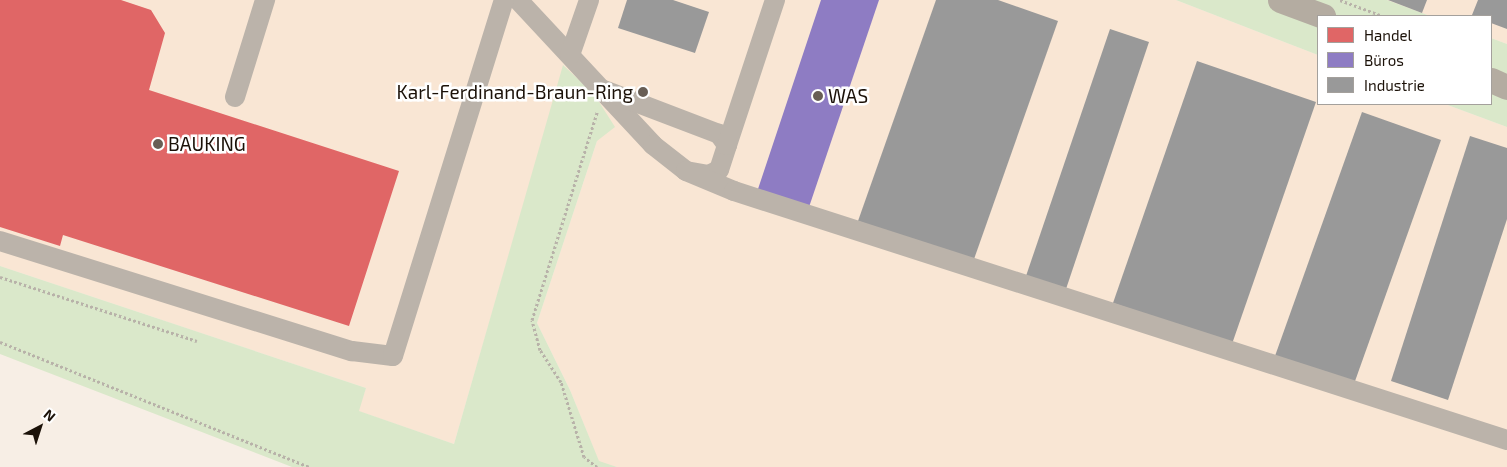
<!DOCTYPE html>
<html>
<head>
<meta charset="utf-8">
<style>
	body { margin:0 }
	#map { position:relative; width:1507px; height:467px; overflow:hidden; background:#f7eee5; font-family:"Exo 2",sans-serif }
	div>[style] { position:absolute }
	.built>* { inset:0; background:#f9e6d4 }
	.green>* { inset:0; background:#dae8ca }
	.shops>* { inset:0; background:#e06666 }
	.offices>* { inset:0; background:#8e7cc3 }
	.industry>* { inset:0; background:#999 }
	.path>* { height:3px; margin-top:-1.5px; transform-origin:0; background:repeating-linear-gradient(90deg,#b8b2a9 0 2.5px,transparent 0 5px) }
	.minor>* { height:20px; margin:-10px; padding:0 10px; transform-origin:10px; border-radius:10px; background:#bbb3aa }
	.major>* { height:25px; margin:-12.5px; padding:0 12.5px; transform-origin:12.5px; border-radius:12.5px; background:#b4aca1 }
	.dots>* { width:14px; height:14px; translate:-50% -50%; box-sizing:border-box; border:2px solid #fff; border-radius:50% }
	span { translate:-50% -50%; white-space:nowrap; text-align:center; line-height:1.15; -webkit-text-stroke:5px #fff; paint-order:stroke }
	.poi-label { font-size:19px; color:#1b1108 }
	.right { translate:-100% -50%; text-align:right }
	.left { translate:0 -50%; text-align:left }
	.legend { position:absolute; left:1317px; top:15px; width:175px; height:90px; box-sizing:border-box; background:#fff; border:1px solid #a4a09c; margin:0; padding:6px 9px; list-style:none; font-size:15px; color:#1b1108 }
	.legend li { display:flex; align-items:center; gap:10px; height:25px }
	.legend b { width:25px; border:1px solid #a4a09c }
	.north { position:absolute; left:15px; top:402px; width:50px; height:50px; -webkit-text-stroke:4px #fff; paint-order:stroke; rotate:40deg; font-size:14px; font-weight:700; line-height:20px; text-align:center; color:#1b1108 }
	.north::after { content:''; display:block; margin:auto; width:18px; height:22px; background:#1b1108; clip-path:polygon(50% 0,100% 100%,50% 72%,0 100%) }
</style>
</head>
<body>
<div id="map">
	<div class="built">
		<i style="clip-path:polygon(0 0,1176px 0,1318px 55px,1318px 104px,1445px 104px,1507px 127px,1507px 467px,617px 467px,599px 462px,570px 390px,537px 323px,597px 141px,564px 65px,454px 444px,358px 411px,366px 388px,0 266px)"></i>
		<i style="clip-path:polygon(1387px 0,1507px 0,1507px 44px,1491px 38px,1491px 16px,1430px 16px)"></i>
	</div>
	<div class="green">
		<i style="clip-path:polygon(1176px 0,1387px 0,1430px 16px,1318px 16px,1318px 55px)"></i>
		<i style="clip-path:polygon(1491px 38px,1507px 44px,1507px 127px,1445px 104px,1491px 104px)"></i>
		<i style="clip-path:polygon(563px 65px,594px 94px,615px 127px,597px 141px,537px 323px,570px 390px,599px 461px,617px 467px,292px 467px,0 354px,0 266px,366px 388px,359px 411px,454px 444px)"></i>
	</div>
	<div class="shops">
		<i style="clip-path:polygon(0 0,121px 0,151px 10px,165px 33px,149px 90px,399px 171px,349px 326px,63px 235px,60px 246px,0 227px)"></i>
	</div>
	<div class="offices">
		<i style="clip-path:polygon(821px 0,879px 0,808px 210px,757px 192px)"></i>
	</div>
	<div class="industry">
		<i style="clip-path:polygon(627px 0,673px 0,709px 12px,695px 53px,618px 28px)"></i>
		<i style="clip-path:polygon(936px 0,998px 0,1058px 21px,973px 262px,858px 221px)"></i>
		<i style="clip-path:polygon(1388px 0,1427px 0,1422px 13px)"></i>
		<i style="clip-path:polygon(1478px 0,1507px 0,1507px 29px,1491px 23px,1491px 16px,1472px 15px)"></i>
		<i style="clip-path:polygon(1110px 29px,1149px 42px,1066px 289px,1026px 276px)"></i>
		<i style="clip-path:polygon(1197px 61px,1316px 102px,1232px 344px,1113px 303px)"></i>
		<i style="clip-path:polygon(1362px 112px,1441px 140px,1354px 384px,1275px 356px)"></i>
		<i style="clip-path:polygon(1470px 136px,1507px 148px,1507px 219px,1448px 400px,1391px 381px)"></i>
	</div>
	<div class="path">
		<i style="left:1340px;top:0;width:46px;rotate:20.4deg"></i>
		<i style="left:0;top:277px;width:207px;rotate:18deg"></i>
		<i style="left:0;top:342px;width:333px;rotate:22deg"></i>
		<i style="left:597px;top:467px;width:16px;rotate:-142deg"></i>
		<i style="left:584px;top:457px;width:78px;rotate:-107deg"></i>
		<i style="left:561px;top:382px;width:38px;rotate:-123deg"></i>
		<i style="left:540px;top:350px;width:31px;rotate:-105deg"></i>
		<i style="left:532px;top:320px;width:218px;rotate:-72.6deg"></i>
	</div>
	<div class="minor">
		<i style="left:518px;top:0;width:198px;rotate:47deg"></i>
		<i style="left:653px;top:145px;width:42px;rotate:38.2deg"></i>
		<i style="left:686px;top:171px;width:23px;rotate:10deg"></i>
		<i style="left:709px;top:175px;width:11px;rotate:-27deg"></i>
		<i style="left:719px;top:170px;width:26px;rotate:-72deg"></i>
		<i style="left:727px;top:145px;width:14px;rotate:-126deg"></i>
		<i style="left:719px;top:134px;width:123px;rotate:-159.1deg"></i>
		<i style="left:570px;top:55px;width:58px;rotate:-70.9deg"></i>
		<i style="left:235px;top:97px;width:102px;rotate:-72.8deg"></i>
		<i style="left:727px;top:145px;width:153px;rotate:-71.7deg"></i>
		<i style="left:686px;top:171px;width:52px;rotate:22.6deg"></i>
		<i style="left:734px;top:191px;width:812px;rotate:17.85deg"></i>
		<i style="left:0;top:241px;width:369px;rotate:17.4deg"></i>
		<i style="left:352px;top:351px;width:41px;rotate:7deg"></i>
		<i style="left:393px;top:356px;width:373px;rotate:-72.7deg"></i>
	</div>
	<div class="major">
		<i style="left:1280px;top:0;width:46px;rotate:20.4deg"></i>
		<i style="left:1491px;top:80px;width:17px;rotate:24deg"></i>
	</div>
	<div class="dots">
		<i style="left:643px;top:92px;background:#685e55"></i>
		<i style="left:818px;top:96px;background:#685e55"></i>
		<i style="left:158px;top:144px;background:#685e55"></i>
	</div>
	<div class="poi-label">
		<span class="right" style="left:633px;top:92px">Karl-Ferdinand-Braun-Ring</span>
		<span class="left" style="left:828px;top:96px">WAS</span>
		<span class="left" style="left:168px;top:144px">BAUKING</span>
	</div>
	<ul class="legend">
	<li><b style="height:14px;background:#e06666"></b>Handel</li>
	<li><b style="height:14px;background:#8e7cc3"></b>Büros</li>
	<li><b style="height:14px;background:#999"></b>Industrie</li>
	</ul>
	<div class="north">N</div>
</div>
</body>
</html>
